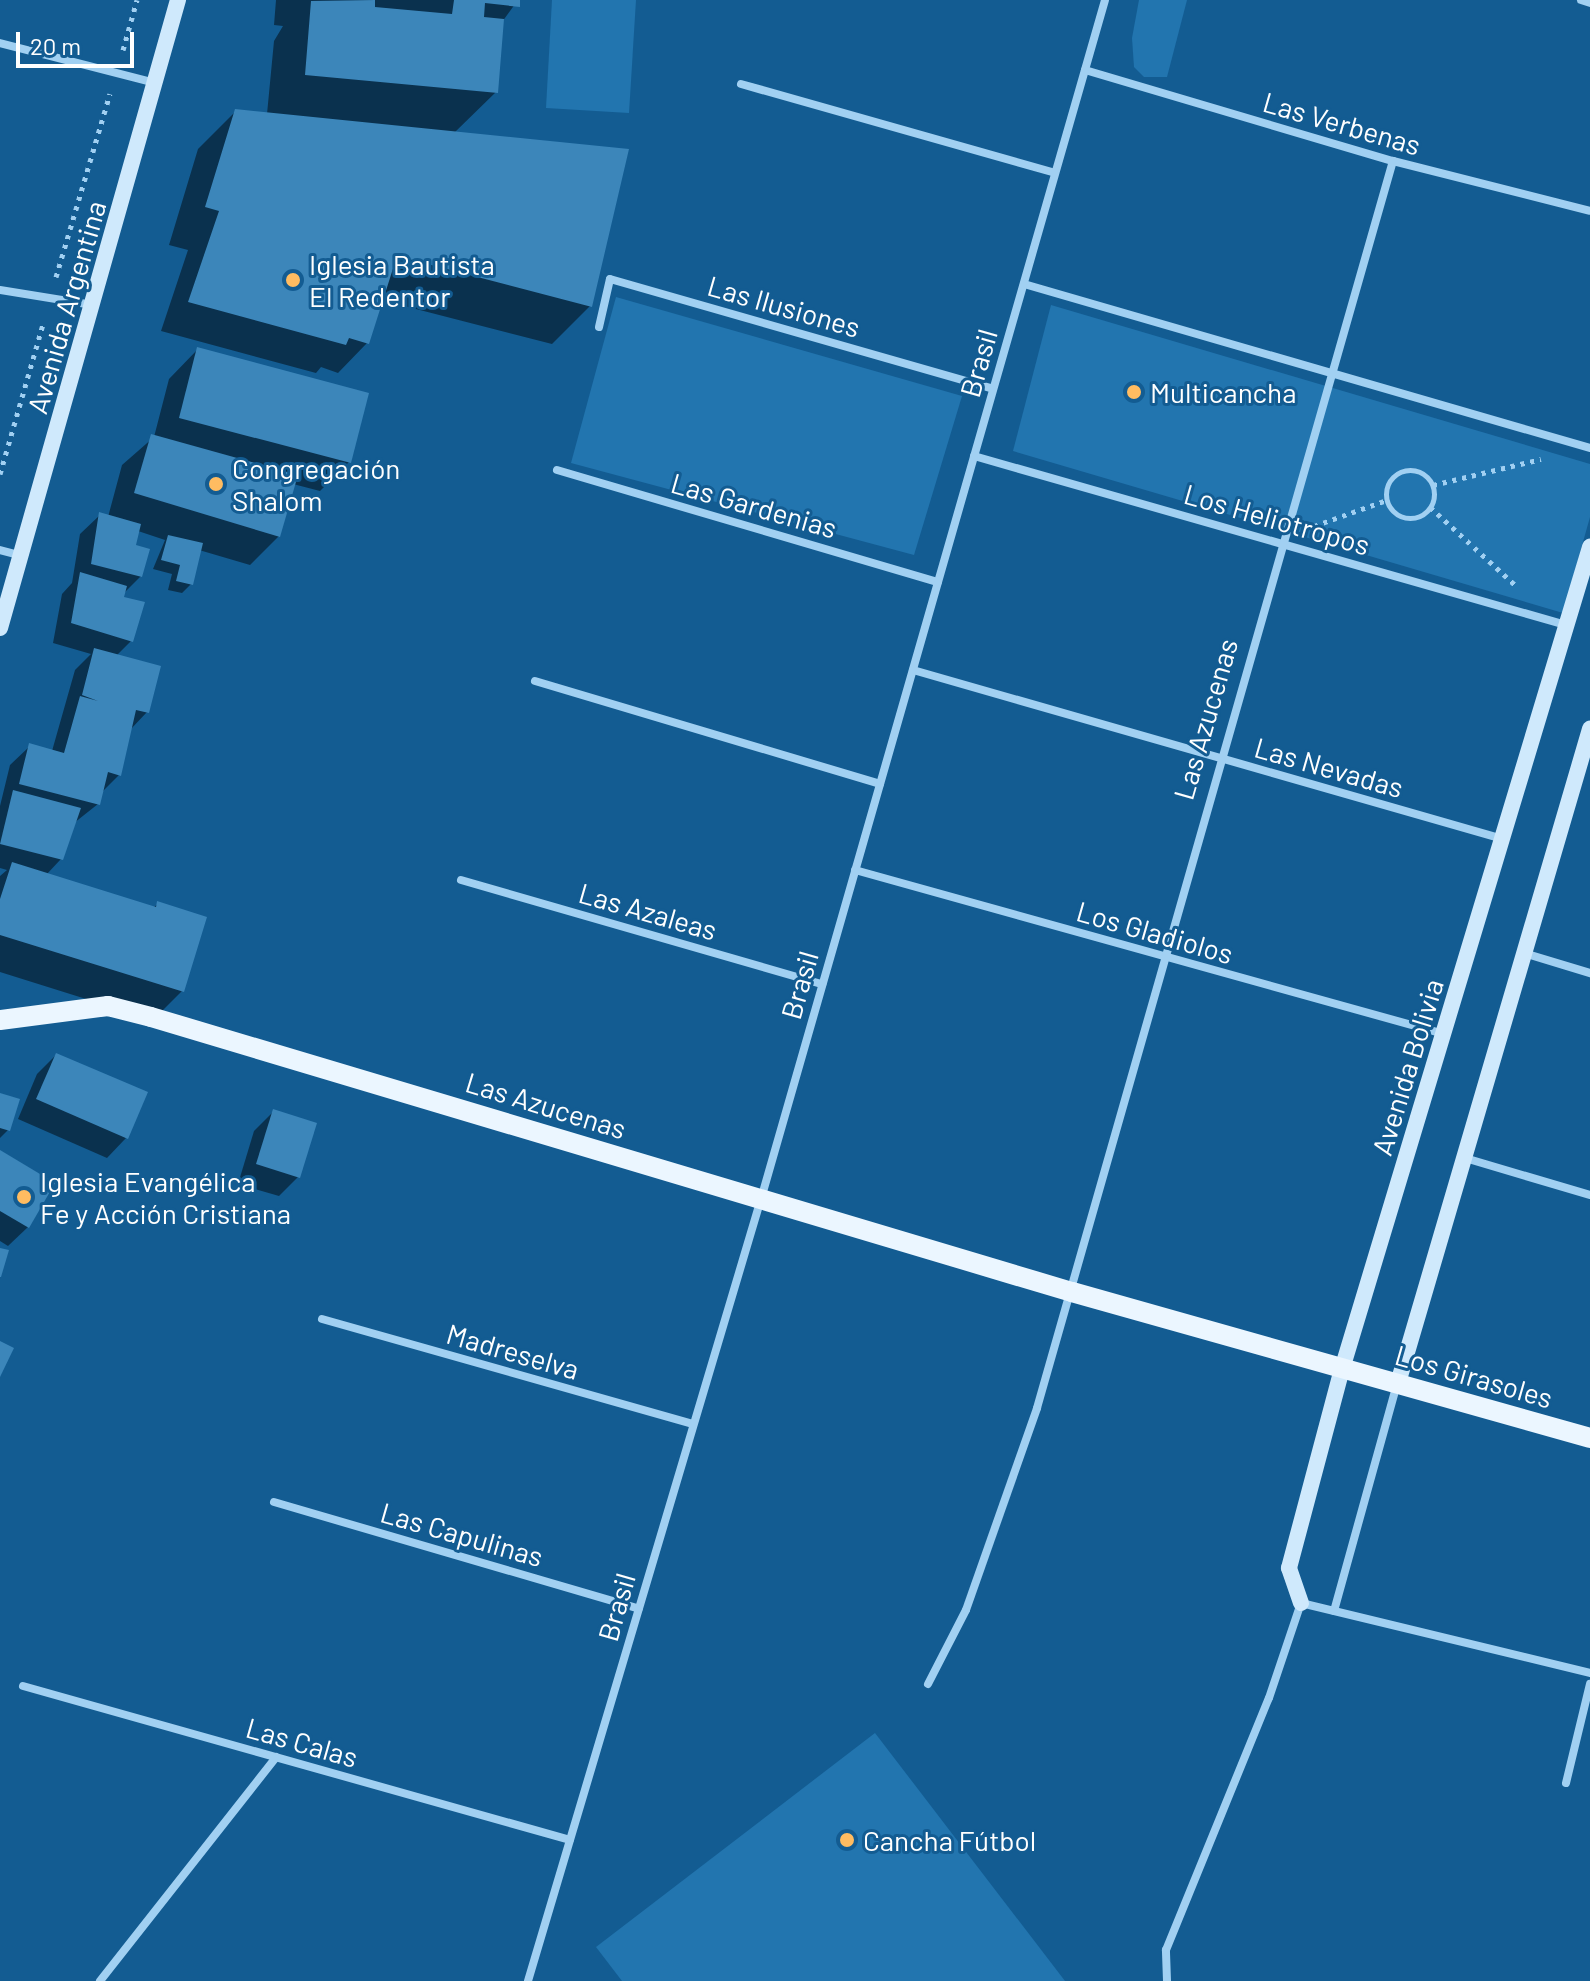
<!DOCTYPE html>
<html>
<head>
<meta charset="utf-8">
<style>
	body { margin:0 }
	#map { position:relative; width:1590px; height:1981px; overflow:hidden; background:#135c92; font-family:Barlow,sans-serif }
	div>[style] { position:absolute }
	.green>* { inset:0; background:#2275af }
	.shadow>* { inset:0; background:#0007 }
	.building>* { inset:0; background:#3c86ba }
	.path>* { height:5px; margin-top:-2.5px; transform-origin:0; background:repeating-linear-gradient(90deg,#a1d0f2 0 4px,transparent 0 10px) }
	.path>.ring { margin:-2.5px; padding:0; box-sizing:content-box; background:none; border:5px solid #a1d0f2; border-radius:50% }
	.street>* { height:8px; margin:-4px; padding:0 4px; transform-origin:4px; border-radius:4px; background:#a1d0f2 }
	.secondary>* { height:16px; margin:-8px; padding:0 8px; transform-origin:8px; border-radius:8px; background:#cfe9fc }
	.primary>* { height:20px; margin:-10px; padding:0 10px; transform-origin:10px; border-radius:10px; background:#ebf6ff }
	.dots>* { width:22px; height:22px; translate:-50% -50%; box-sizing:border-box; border:4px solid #135c92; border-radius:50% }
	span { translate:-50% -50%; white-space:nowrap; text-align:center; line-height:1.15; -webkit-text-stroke:6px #135c92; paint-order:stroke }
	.street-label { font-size:28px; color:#fff }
	.poi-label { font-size:28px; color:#fff }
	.left { translate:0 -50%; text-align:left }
	.scale { position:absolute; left:16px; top:32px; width:118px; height:36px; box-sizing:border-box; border:4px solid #fff; border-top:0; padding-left:10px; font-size:24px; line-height:28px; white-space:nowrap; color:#fff; -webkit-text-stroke:6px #135c92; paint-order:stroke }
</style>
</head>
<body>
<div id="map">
	<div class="green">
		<i style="clip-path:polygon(552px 0,636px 0,629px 113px,546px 108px)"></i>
		<i style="clip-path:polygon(1139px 0,1187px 0,1167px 77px,1144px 77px,1134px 67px,1132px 38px)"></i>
		<i style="clip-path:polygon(616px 297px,962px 396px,914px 555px,571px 463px)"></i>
		<i style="clip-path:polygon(1051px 305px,1590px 464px,1590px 517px,1563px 613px,1013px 451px)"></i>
		<i style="clip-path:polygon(875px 1733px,1065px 1981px,622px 1981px,596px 1947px)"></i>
	</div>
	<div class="shadow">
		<i style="clip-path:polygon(276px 0,518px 0,502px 22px,496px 92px,454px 133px,590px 306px,552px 344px,381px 300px,367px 343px,338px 373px,321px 367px,316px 373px,161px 331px,188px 250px,169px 245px,198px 149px,236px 111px,267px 114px,274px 41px,283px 26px,274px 25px)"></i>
		<i style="clip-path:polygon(198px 349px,349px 462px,320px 491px,293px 484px,279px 536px,250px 565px,199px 550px,191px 584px,182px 593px,168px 590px,172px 574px,153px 569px,165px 540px,138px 531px,134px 546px,141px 576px,123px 594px,131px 641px,116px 656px,147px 712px,130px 730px,119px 775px,101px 793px,98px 804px,74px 823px,61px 859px,46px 875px,153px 908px,158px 904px,205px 918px,182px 991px,153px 1020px,0 972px,0 876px,7px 870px,0 868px,0 806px,10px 765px,30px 746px,52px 751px,75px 670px,91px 654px,53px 643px,62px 594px,72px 583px,80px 534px,100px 515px,108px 517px,122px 465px,154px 437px,169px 379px)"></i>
		<i style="clip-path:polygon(56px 1055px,126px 1138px,107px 1158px,18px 1119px,37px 1074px)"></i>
		<i style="clip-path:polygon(0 1095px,8px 1130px,0 1138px)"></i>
		<i style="clip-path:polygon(273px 1112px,298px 1177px,279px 1196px,238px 1184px,254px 1131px)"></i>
		<i style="clip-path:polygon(0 1153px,28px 1227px,8px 1246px,0 1241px)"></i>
	</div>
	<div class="building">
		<i style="clip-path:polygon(375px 0,375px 7px,452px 14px,454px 0,520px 0,520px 7px,485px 3px,484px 17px,504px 19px,498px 93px,305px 75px,311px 1px)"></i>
		<i style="clip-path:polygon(235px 109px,629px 149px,592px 307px,397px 256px,369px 344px,349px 338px,346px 345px,188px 302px,219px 211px,205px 207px)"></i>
		<i style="clip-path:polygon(197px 347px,369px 393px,351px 463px,179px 418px)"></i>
		<i style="clip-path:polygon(151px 434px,298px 475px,280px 537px,134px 493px)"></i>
		<i style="clip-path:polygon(99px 512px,141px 524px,136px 545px,150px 549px,142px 577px,91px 564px)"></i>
		<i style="clip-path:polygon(168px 535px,203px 543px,193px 585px,176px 581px,180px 565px,161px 560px)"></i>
		<i style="clip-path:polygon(80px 572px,127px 586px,124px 597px,145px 602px,133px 642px,71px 623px)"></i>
		<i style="clip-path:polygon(94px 648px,161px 666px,149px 713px,136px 710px,121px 776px,108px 772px,100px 805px,19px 784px,29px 743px,64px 753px,80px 696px,98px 701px,82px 695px)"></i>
		<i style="clip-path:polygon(13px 790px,81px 808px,63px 860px,0 844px)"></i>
		<i style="clip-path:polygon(12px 862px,156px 907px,157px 901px,207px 917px,184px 992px,0 935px,0 899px)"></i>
		<i style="clip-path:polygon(56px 1053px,148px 1092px,128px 1139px,36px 1099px)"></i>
		<i style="clip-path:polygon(0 1093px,20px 1099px,10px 1131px,0 1128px)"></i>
		<i style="clip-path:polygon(273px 1109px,317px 1123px,300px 1178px,256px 1164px)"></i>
		<i style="clip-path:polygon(0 1150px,55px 1183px,29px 1228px,0 1211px)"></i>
		<i style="clip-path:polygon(0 1248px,9px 1250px,1px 1277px,0 1277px)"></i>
		<i style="clip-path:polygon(0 1341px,14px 1348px,0 1377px)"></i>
	</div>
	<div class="path">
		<i style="left:123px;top:50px;width:52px;rotate:-74.4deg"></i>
		<i style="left:56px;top:277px;width:191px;rotate:-73.6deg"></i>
		<i class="ring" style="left:1386px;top:470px;width:43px;height:43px"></i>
		<i style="left:0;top:474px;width:159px;rotate:-74deg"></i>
		<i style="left:1433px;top:485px;width:111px;rotate:-13.5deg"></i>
		<i style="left:1430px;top:507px;width:115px;rotate:42.5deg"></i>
		<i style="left:1314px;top:526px;width:77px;rotate:-19.6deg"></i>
	</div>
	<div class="street">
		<i style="left:1581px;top:0;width:9px;rotate:18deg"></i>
		<i style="left:0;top:43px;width:161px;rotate:14.4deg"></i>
		<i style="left:1085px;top:70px;width:321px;rotate:16.5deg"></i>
		<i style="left:1393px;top:161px;width:203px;rotate:14.2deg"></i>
		<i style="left:741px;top:84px;width:326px;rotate:15.8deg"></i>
		<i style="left:1024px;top:284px;width:589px;rotate:16.16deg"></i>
		<i style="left:0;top:290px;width:94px;rotate:9.2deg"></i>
		<i style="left:599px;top:327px;width:49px;rotate:-77.1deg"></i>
		<i style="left:610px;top:279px;width:398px;rotate:16deg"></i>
		<i style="left:974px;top:456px;width:616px;rotate:15.93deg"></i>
		<i style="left:557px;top:470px;width:397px;rotate:16.4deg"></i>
		<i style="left:0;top:550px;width:23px;rotate:15deg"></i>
		<i style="left:913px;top:670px;width:614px;rotate:15.98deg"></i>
		<i style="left:535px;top:681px;width:360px;rotate:16.6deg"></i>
		<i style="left:855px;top:870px;width:611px;rotate:15.56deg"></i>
		<i style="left:461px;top:880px;width:376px;rotate:16.1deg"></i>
		<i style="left:1524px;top:953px;width:69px;rotate:16.9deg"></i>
		<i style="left:1465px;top:1158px;width:130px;rotate:16.5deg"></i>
		<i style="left:322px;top:1319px;width:385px;rotate:15.8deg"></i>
		<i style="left:274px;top:1502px;width:380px;rotate:16.3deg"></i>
		<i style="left:1334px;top:1611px;width:236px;rotate:-74.5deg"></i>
		<i style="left:928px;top:1684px;width:83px;rotate:-62.8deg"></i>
		<i style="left:966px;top:1610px;width:214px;rotate:-70.6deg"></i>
		<i style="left:1037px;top:1408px;width:1297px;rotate:-74.07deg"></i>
		<i style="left:23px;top:1686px;width:568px;rotate:15.72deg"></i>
		<i style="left:1566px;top:1783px;width:102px;rotate:-76.4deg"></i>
		<i style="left:100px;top:1981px;width:285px;rotate:-51.8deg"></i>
		<i style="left:528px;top:1981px;width:816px;rotate:-73.41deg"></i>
		<i style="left:761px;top:1199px;width:1247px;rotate:-73.99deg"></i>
		<i style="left:1167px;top:1981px;width:31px;rotate:-92deg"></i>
		<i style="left:1166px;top:1950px;width:272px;rotate:-67.8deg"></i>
		<i style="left:1269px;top:1698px;width:100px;rotate:-71.4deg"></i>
		<i style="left:1301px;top:1603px;width:297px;rotate:13.6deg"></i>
	</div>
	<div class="secondary">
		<i style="left:0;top:628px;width:653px;rotate:-74.18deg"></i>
		<i style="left:1398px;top:1383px;width:682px;rotate:-73.64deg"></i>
		<i style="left:1301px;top:1603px;width:37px;rotate:-109deg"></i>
		<i style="left:1289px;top:1568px;width:206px;rotate:-75.1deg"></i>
		<i style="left:1342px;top:1369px;width:859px;rotate:-73.21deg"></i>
	</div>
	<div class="primary">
		<i style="left:0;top:1020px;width:109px;rotate:-7.4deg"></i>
		<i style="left:108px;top:1006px;width:44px;rotate:14.3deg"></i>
		<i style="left:151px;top:1017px;width:961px;rotate:16.63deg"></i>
		<i style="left:1072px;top:1292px;width:538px;rotate:15.74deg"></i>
	</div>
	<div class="dots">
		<i style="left:293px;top:280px;background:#ffbc61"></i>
		<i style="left:1134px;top:392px;background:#ffbc61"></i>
		<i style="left:216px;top:484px;background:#ffbc61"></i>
		<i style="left:24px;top:1197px;background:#ffbc61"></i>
		<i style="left:847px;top:1840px;background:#ffbc61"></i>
	</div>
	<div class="street-label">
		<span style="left:1342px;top:123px;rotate:16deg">Las Verbenas</span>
		<span style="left:784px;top:306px;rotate:16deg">Las Ilusiones</span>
		<span style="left:66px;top:307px;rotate:-74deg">Avenida Argentina</span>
		<span style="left:978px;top:363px;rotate:-74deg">Brasil</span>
		<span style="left:754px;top:505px;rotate:16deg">Las Gardenias</span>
		<span style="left:1277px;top:519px;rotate:16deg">Los Heliotropos</span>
		<span style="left:1205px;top:719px;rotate:-74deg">Las Azucenas</span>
		<span style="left:1329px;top:767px;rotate:16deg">Las Nevadas</span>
		<span style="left:648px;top:911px;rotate:16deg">Las Azaleas</span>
		<span style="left:1155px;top:932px;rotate:16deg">Los Gladiolos</span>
		<span style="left:799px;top:985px;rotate:-74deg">Brasil</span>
		<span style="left:1407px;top:1067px;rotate:-73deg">Avenida Bolivia</span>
		<span style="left:546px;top:1105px;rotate:17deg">Las Azucenas</span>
		<span style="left:513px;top:1351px;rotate:16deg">Madreselva</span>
		<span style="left:1474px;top:1376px;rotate:16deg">Los Girasoles</span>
		<span style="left:462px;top:1534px;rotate:16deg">Las Capulinas</span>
		<span style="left:616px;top:1607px;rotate:-74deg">Brasil</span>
		<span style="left:302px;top:1742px;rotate:16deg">Las Calas</span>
	</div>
	<div class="poi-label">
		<span class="left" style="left:309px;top:280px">Iglesia Bautista<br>El Redentor</span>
		<span class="left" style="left:1150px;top:392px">Multicancha</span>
		<span class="left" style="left:232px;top:484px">Congregación<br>Shalom</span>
		<span class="left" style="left:40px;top:1197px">Iglesia Evangélica<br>Fe y Acción Cristiana</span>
		<span class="left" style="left:863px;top:1840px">Cancha Fútbol</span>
	</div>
	<div class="scale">20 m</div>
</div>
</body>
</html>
